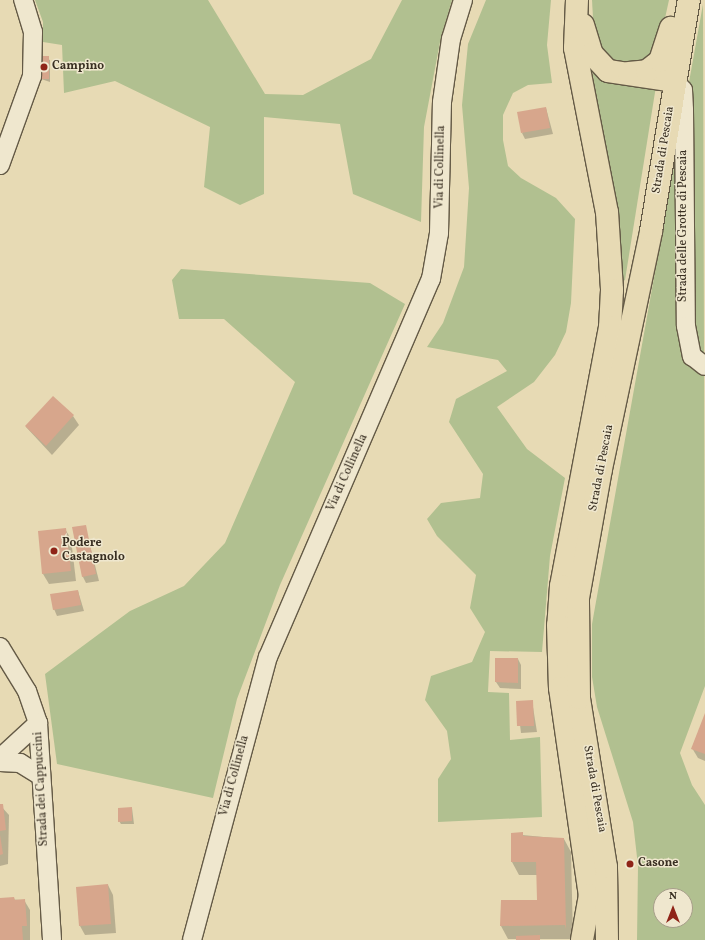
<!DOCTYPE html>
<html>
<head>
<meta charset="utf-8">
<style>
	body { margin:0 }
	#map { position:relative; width:705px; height:940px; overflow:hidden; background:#e7dab4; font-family:Vollkorn,serif }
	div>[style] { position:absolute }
	.green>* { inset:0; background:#b1c090 }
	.shadow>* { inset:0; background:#0003 }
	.building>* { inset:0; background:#d7a68c }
	.roads { filter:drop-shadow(1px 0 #645a46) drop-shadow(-1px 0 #645a46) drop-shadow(0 1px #645a46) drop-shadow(0 -1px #645a46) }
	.street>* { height:18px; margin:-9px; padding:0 9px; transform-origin:9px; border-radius:9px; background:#efe7ce }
	.primary>* { height:22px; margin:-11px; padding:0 11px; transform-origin:11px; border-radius:11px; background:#e7dab4 }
	.dots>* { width:11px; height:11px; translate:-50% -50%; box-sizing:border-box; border:2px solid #efe7ce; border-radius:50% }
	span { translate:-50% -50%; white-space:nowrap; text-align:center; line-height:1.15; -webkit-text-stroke:3px #efe7ce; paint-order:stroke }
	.poi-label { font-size:12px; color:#392f22; font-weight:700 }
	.left { translate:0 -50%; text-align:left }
	.street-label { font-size:12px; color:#392f22 }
	.north { position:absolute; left:653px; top:888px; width:40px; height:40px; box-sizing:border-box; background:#efe7ce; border:1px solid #a69d89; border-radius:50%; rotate:0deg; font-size:11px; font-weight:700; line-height:16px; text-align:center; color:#392f22 }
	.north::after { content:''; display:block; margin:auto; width:14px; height:18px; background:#8f2418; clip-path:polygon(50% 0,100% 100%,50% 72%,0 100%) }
</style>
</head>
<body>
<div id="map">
	<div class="green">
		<i style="clip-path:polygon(35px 0,208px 0,265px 94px,303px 95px,371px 59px,402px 0,452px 0,440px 42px,424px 127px,421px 222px,353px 194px,340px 124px,264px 117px,264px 194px,240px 205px,204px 187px,210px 127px,115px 81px,64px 93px,62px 45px,43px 42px,43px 22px)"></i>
		<i style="clip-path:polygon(486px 0,551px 0,547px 45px,552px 83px,528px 85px,513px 93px,503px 115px,503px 140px,508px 166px,521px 178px,556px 198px,575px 219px,571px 303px,566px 332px,555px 355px,534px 382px,497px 407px,527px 449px,565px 478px,550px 556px,542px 652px,490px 651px,488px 692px,509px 693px,510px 740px,540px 737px,542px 817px,438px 822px,438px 779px,451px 759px,447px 731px,425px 700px,431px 676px,472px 662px,485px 632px,470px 608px,476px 575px,437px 536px,427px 519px,441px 503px,480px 498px,483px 474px,449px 422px,456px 399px,507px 371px,498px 360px,427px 347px,443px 323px,464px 267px,469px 188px,462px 105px,468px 44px)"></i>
		<i style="clip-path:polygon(592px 0,669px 0,660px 41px,648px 59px,624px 68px,602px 56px,594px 36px)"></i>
		<i style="clip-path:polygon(evenodd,703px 4px,705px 686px,680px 753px,692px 785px,705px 805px,705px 940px,637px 940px,638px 866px,633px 822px,597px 707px,592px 677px,592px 624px,703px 4px,661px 896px,685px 896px,685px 920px,661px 920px,661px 896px)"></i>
		<i style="clip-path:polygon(592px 67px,656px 86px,625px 280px,618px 284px)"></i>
		<i style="clip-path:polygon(181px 269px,370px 283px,405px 304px,280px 585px,237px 699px,213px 798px,57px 764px,45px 674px,130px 611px,184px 586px,225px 543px,295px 382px,224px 319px,179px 319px,172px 280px)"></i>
	</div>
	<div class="shadow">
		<i style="clip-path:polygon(41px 57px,50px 60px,50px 82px,41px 79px)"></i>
		<i style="clip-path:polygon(546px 108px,553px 134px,525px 139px,522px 133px)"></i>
		<i style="clip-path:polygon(73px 416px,79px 425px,52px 455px,26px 427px)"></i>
		<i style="clip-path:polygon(85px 526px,99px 581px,86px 583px,83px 577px)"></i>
		<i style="clip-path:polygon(65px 529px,71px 539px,76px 581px,49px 584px,43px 574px,39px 532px)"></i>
		<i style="clip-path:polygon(78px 591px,84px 611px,57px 616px,54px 609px)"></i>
		<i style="clip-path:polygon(518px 659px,521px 665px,521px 689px,500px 688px,496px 682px)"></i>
		<i style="clip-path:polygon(532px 701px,537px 732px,521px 733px,517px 702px)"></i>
		<i style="clip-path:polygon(705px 715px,705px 761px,698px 758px,692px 748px)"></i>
		<i style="clip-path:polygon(0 805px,9px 815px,8px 864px,0 866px)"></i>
		<i style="clip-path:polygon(132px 808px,134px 824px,121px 824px,119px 821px)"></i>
		<i style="clip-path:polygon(512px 834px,564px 839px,571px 852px,573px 939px,508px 939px,501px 926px,502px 901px,538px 901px,538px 875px,519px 875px,512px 862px)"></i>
		<i style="clip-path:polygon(108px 885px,113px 895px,116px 933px,85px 935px,80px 926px)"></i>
		<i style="clip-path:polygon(1px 899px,24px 900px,30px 910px,30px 940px,0 940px)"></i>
	</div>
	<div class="building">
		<i style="clip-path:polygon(40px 56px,49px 56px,49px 79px,40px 79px)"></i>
		<i style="clip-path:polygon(546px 107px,550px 128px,521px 133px,517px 112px)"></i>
		<i style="clip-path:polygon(53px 396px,74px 415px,46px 446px,25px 426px)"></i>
		<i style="clip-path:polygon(86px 525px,96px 574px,82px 577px,72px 527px)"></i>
		<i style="clip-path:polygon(66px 528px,71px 571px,42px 574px,38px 531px)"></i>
		<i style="clip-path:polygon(78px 590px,81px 605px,53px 610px,50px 594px)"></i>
		<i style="clip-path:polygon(495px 658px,518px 658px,518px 683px,495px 682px)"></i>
		<i style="clip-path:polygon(533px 700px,534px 726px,517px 726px,516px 701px)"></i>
		<i style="clip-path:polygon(705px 713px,705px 754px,691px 749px)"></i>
		<i style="clip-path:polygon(0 804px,3px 804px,6px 830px,0 831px)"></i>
		<i style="clip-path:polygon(132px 807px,132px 821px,118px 822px,118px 808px)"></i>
		<i style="clip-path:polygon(523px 832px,523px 836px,564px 838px,566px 929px,565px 925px,500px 926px,501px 900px,537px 900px,536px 862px,511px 862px,511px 833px)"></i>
		<i style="clip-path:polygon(0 835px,3px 854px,0 855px)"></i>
		<i style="clip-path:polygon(108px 884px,111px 924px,79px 926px,76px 887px)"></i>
		<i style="clip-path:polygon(14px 897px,15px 900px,25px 899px,27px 926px,22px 926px,23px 940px,0 940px,0 898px)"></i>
		<i style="clip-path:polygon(540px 935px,540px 940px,516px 940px,516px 936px)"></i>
	</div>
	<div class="roads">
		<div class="street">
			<i style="left:675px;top:81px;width:12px;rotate:48deg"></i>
			<i style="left:683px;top:90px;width:20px;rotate:87deg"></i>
			<i style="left:684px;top:110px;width:216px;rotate:89.5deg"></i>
			<i style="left:686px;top:326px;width:31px;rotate:79deg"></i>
			<i style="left:692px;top:356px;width:16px;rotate:38deg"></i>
			<i style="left:0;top:165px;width:95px;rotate:-70.2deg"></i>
			<i style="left:32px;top:76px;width:44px;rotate:-88.7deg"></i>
			<i style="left:33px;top:32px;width:34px;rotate:-107deg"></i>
			<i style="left:0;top:647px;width:52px;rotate:58.5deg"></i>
			<i style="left:27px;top:691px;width:34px;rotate:71deg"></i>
			<i style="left:38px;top:723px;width:217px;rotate:86.3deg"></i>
			<i style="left:0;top:758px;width:52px;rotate:-42.6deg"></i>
			<i style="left:0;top:762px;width:20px;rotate:3deg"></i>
			<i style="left:20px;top:763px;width:22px;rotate:32deg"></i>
			<i style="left:192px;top:940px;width:293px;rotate:-75deg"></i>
			<i style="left:268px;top:657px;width:412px;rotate:-66.7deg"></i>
			<i style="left:431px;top:279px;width:47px;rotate:-80.1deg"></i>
			<i style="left:439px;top:233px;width:131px;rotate:-88.7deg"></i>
			<i style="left:442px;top:102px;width:64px;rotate:-81.9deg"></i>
			<i style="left:451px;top:39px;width:41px;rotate:-72.9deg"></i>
		</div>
		<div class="primary">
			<i style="left:577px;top:0;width:48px;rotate:92.4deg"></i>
			<i style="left:575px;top:48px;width:167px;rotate:79deg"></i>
			<i style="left:607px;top:212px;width:78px;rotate:86.3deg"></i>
			<i style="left:612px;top:290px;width:37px;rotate:93deg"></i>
			<i style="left:610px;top:327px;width:264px;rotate:100.7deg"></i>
			<i style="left:561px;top:586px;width:39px;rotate:94deg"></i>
			<i style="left:558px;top:625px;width:63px;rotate:88.2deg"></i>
			<i style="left:560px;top:688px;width:209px;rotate:81.8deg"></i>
			<i style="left:590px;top:895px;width:46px;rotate:100.1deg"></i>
			<i style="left:583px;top:25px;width:30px;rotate:73deg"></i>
			<i style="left:592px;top:54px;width:23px;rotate:47deg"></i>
			<i style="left:608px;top:71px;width:68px;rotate:8.5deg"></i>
			<i style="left:629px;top:73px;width:18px;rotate:-6deg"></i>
			<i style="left:647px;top:71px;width:16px;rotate:-38deg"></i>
			<i style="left:660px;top:61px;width:35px;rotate:-72deg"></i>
			<i style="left:607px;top:940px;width:73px;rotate:-90.8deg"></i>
			<i style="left:606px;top:867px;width:171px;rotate:-99.1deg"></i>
			<i style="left:579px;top:698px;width:100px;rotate:-90.6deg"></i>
			<i style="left:578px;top:598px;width:131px;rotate:-79.9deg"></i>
			<i style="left:601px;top:469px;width:243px;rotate:-78.1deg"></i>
			<i style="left:651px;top:231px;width:234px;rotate:-80.7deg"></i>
		</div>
	</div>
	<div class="dots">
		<i style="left:44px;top:67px;background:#8f2418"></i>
		<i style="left:54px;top:551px;background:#8f2418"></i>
		<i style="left:630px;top:864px;background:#8f2418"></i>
	</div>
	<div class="poi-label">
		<span class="left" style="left:52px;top:67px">Campino</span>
		<span class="left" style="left:62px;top:551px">Podere<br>Castagnolo</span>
		<span class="left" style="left:638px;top:864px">Casone</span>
	</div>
	<div class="street-label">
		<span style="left:664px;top:150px;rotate:-81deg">Strada di Pescaia</span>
		<span style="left:441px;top:167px;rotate:-89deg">Via di Collinella</span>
		<span style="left:684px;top:226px;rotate:-90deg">Strada delle Grotte di Pescaia</span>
		<span style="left:602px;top:468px;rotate:-79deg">Strada di Pescaia</span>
		<span style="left:348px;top:473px;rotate:-66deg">Via di Collinella</span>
		<span style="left:235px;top:776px;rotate:-75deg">Via di Collinella</span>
		<span style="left:42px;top:789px;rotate:-93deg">Strada dei Cappuccini</span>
		<span style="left:594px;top:789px;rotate:80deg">Strada di Pescaia</span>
	</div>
	<div class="north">N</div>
</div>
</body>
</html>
